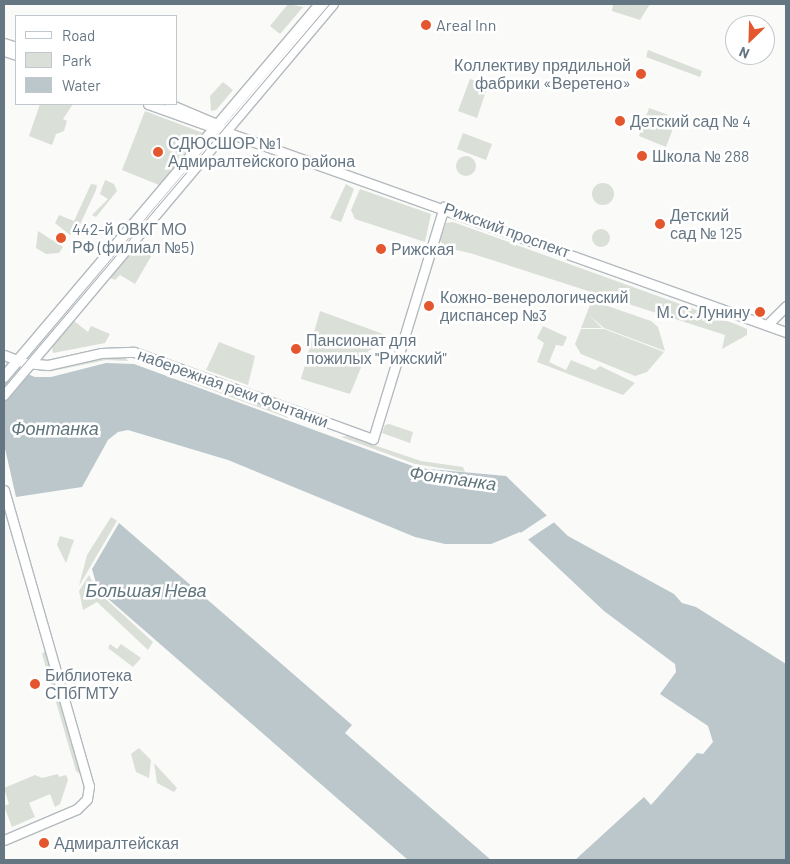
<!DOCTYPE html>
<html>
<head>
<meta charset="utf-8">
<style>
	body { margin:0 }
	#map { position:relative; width:790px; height:864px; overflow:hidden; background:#fafaf8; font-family:Barlow,sans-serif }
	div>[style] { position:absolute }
	.green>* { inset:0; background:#dadfd7 }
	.round { border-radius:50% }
	.water>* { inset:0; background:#bbc7cb }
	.pier>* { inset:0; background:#fafaf8 }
	.roads { filter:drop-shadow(1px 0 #b3babf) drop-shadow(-1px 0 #b3babf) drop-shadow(0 1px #b3babf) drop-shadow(0 -1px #b3babf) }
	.secondary>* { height:9px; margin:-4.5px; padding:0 4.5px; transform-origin:4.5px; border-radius:4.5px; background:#fff }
	.primary>* { height:10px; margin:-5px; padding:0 5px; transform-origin:5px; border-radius:5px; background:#fff }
	.tram>* { height:1px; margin:-0.5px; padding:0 0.5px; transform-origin:0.5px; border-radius:0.5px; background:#a2aab0 }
	.dots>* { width:14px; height:14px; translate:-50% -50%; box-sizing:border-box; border:2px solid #fff; border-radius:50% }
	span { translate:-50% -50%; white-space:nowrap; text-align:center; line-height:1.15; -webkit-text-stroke:5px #fff; paint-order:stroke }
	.poi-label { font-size:16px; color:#657683 }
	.left { translate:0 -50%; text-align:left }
	.right { translate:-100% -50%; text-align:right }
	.street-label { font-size:16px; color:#657683 }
	.water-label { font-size:18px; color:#60757c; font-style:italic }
	.frame { position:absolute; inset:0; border:5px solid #657683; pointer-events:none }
	.legend { position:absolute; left:15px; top:15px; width:162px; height:90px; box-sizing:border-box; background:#fff; border:1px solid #c1c8cd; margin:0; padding:6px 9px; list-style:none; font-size:15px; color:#657683 }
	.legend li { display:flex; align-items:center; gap:10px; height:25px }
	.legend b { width:25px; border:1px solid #c1c8cd }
	.north { position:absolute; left:725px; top:15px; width:50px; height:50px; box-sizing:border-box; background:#fff; border:1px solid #c1c8cd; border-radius:50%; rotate:204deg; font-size:14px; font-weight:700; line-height:20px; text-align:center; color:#657683 }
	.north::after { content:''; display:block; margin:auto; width:18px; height:22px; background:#e4572e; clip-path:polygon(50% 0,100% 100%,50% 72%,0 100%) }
</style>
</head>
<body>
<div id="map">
	<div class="green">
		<i style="clip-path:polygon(288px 4px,303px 7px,280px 34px,270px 26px)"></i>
		<i style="clip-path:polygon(613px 4px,650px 4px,640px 20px,612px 11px)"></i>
		<i style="clip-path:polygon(648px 50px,702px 71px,700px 77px,646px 57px)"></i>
		<i style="clip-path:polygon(470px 79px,488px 85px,477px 118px,458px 111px)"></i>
		<i style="clip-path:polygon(223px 82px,233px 90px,216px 110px,211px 111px,210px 96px)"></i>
		<i style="clip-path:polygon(40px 104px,73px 104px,63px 119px,67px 121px,64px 131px,56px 134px,52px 145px,29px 136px)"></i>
		<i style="clip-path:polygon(649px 108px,677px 118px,666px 147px,639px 136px)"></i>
		<i style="clip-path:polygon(145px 111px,203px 133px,159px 185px,122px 170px)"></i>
		<i style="clip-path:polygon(463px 133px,492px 144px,486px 160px,457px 149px)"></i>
		<i class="round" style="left:456px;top:156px;width:20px;height:20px"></i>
		<i style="clip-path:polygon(105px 180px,114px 184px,117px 191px,96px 217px,92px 215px,108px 199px,100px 194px)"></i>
		<i class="round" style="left:592px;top:183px;width:22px;height:22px"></i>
		<i style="clip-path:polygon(91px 184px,97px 185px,96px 190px,77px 231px,70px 235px,55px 223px,59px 215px,74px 221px)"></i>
		<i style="clip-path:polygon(346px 184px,354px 189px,341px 222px,330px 218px)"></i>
		<i style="clip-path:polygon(360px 189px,431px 214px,425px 242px,355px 219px,351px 210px)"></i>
		<i style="clip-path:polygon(453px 222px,738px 325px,747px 329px,747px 335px,722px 349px,725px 335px,470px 253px,447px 248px,440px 241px,446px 223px)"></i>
		<i class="round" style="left:592px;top:229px;width:18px;height:18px"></i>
		<i style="clip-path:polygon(38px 231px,63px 247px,59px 253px,46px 254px,36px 248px)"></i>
		<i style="clip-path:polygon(142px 241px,153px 253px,135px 284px,120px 275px,115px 280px,110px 278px)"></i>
		<i style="clip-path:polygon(596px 302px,651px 321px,658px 327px,665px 351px,604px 328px,589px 315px,602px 328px,581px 328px,590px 305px)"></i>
		<i style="clip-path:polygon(320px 311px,383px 334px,376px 347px,368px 351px,350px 394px,301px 379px)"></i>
		<i style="clip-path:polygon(74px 321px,88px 332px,91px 326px,110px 334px,105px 343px,53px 353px,52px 347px)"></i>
		<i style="clip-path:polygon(543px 326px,567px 337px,563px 346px,556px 345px,549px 362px,566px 370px,571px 360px,595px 370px,600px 366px,635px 383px,623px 395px,537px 362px,544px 343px,537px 338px)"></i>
		<i style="clip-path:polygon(581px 329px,604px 329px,664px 352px,647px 372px,635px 376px,581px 354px,575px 344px)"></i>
		<i style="clip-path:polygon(219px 342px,255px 356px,248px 385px,206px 370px)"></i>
		<i style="clip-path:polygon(125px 357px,128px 361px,106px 360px,38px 374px,107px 358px)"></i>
		<i style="clip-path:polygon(187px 376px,287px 414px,288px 418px,182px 379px)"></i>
		<i style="clip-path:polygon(389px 424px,413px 432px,410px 443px,382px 433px,385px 425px)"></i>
		<i style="clip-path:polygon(347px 436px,421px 461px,463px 467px,465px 472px,415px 464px,341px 437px)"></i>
		<i style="clip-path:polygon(111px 517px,117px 521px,79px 586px,87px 555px)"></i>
		<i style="clip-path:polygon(60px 536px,74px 540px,66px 563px,57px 545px)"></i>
		<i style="clip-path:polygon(89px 575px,97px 591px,153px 642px,148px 650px,97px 602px,83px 610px,79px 591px)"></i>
		<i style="clip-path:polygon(110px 644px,117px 649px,121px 644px,141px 658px,133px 667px,108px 648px)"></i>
		<i style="clip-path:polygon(46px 650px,82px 774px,80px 774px,76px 771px,42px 654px)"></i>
		<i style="clip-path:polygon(139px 748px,151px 760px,149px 778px,136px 772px,131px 754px)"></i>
		<i style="clip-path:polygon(154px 763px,177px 788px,174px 792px,157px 783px)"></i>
		<i style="clip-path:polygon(58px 774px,59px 777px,66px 775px,68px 780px,60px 804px,55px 807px,50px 794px,29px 803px,35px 817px,12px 827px,4px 806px,9px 804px,4px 788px,35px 775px,42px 778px)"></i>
	</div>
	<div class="water">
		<i style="clip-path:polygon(106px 363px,134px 364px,418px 468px,506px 476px,568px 536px,674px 594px,682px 603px,696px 607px,786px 664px,786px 860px,575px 860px,644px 797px,651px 805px,697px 753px,703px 754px,713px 742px,708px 726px,660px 694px,676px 672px,675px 664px,604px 611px,520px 532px,491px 544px,445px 544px,415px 537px,228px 460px,128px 430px,118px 432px,108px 440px,82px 487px,16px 497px,4px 444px,4px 365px,35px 377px,51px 377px)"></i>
		<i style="clip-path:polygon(119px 523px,352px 725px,345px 733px,491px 860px,408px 860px,98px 590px,92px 569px)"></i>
	</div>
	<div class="pier">
		<i style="clip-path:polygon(549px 514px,556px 521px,526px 541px,519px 534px)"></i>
	</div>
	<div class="roads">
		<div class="secondary">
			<i style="left:4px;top:43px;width:13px;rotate:18deg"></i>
			<i style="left:4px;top:51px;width:13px;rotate:18deg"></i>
			<i style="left:148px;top:104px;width:678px;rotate:19.67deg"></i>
			<i style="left:169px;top:104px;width:54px;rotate:22.8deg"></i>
			<i style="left:767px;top:325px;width:27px;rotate:-45deg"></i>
			<i style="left:4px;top:355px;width:22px;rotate:21deg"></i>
			<i style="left:25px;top:363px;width:23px;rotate:5deg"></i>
			<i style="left:48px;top:365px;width:54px;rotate:-12.8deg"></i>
			<i style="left:101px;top:353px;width:33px;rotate:-2deg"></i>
			<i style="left:134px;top:352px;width:254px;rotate:20deg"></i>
			<i style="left:373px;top:439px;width:243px;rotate:-73deg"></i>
			<i style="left:4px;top:490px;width:308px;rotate:74deg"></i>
			<i style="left:89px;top:786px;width:13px;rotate:99deg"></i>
			<i style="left:87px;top:799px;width:14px;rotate:135deg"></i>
			<i style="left:77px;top:809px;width:79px;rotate:157deg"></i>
		</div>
		<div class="primary">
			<i style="left:4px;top:377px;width:489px;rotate:-49.7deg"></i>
			<i style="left:4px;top:395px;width:511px;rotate:-49.92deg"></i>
		</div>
	</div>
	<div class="tram">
		<i style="left:4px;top:387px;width:502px;rotate:-49.68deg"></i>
	</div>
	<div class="dots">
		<i style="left:426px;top:25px;background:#e4572e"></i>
		<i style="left:641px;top:74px;background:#e4572e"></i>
		<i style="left:620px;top:121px;background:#e4572e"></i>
		<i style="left:158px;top:152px;background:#e4572e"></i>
		<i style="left:642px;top:156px;background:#e4572e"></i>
		<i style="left:660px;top:224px;background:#e4572e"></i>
		<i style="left:61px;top:238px;background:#e4572e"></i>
		<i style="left:381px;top:249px;background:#e4572e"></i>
		<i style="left:429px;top:306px;background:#e4572e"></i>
		<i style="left:760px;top:312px;background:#e4572e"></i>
		<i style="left:296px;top:349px;background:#e4572e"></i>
		<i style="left:35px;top:684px;background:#e4572e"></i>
		<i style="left:44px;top:843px;background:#e4572e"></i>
	</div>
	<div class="poi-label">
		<span class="left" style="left:436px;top:25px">Areal Inn</span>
		<span class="right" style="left:631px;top:74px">Коллективу прядильной<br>фабрики «Веретено»</span>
		<span class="left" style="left:630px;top:121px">Детский сад № 4</span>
		<span class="left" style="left:168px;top:152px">СДЮСШОР №1<br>Адмиралтейского района</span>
		<span class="left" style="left:652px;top:156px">Школа № 288</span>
		<span class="left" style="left:670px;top:224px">Детский<br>сад № 125</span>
		<span class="left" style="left:72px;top:238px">442-й ОВКГ МО<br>РФ (филиал №5)</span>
		<span class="left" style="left:391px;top:249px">Рижская</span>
		<span class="left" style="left:440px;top:306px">Кожно-венерологический<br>диспансер №3</span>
		<span class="right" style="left:750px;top:312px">М. С. Лунину</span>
		<span class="left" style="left:306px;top:349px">Пансионат для<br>пожилых "Рижский"</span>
		<span class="left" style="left:45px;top:684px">Библиотека<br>СПбГМТУ</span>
		<span class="left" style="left:54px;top:843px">Адмиралтейская</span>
	</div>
	<div class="street-label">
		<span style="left:507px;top:230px;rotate:20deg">Рижский проспект</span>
		<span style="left:233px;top:388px;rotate:20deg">набережная реки Фонтанки</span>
	</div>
	<div class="water-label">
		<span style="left:55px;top:428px">Фонтанка</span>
		<span style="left:453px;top:478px;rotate:8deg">Фонтанка</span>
		<span style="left:146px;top:590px">Большая Нева</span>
	</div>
	<div class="frame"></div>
	<ul class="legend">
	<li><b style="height:6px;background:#fff"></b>Road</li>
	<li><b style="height:14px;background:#dadfd7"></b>Park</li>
	<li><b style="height:14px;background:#bbc7cb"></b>Water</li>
	</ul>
	<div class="north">N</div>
</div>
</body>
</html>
